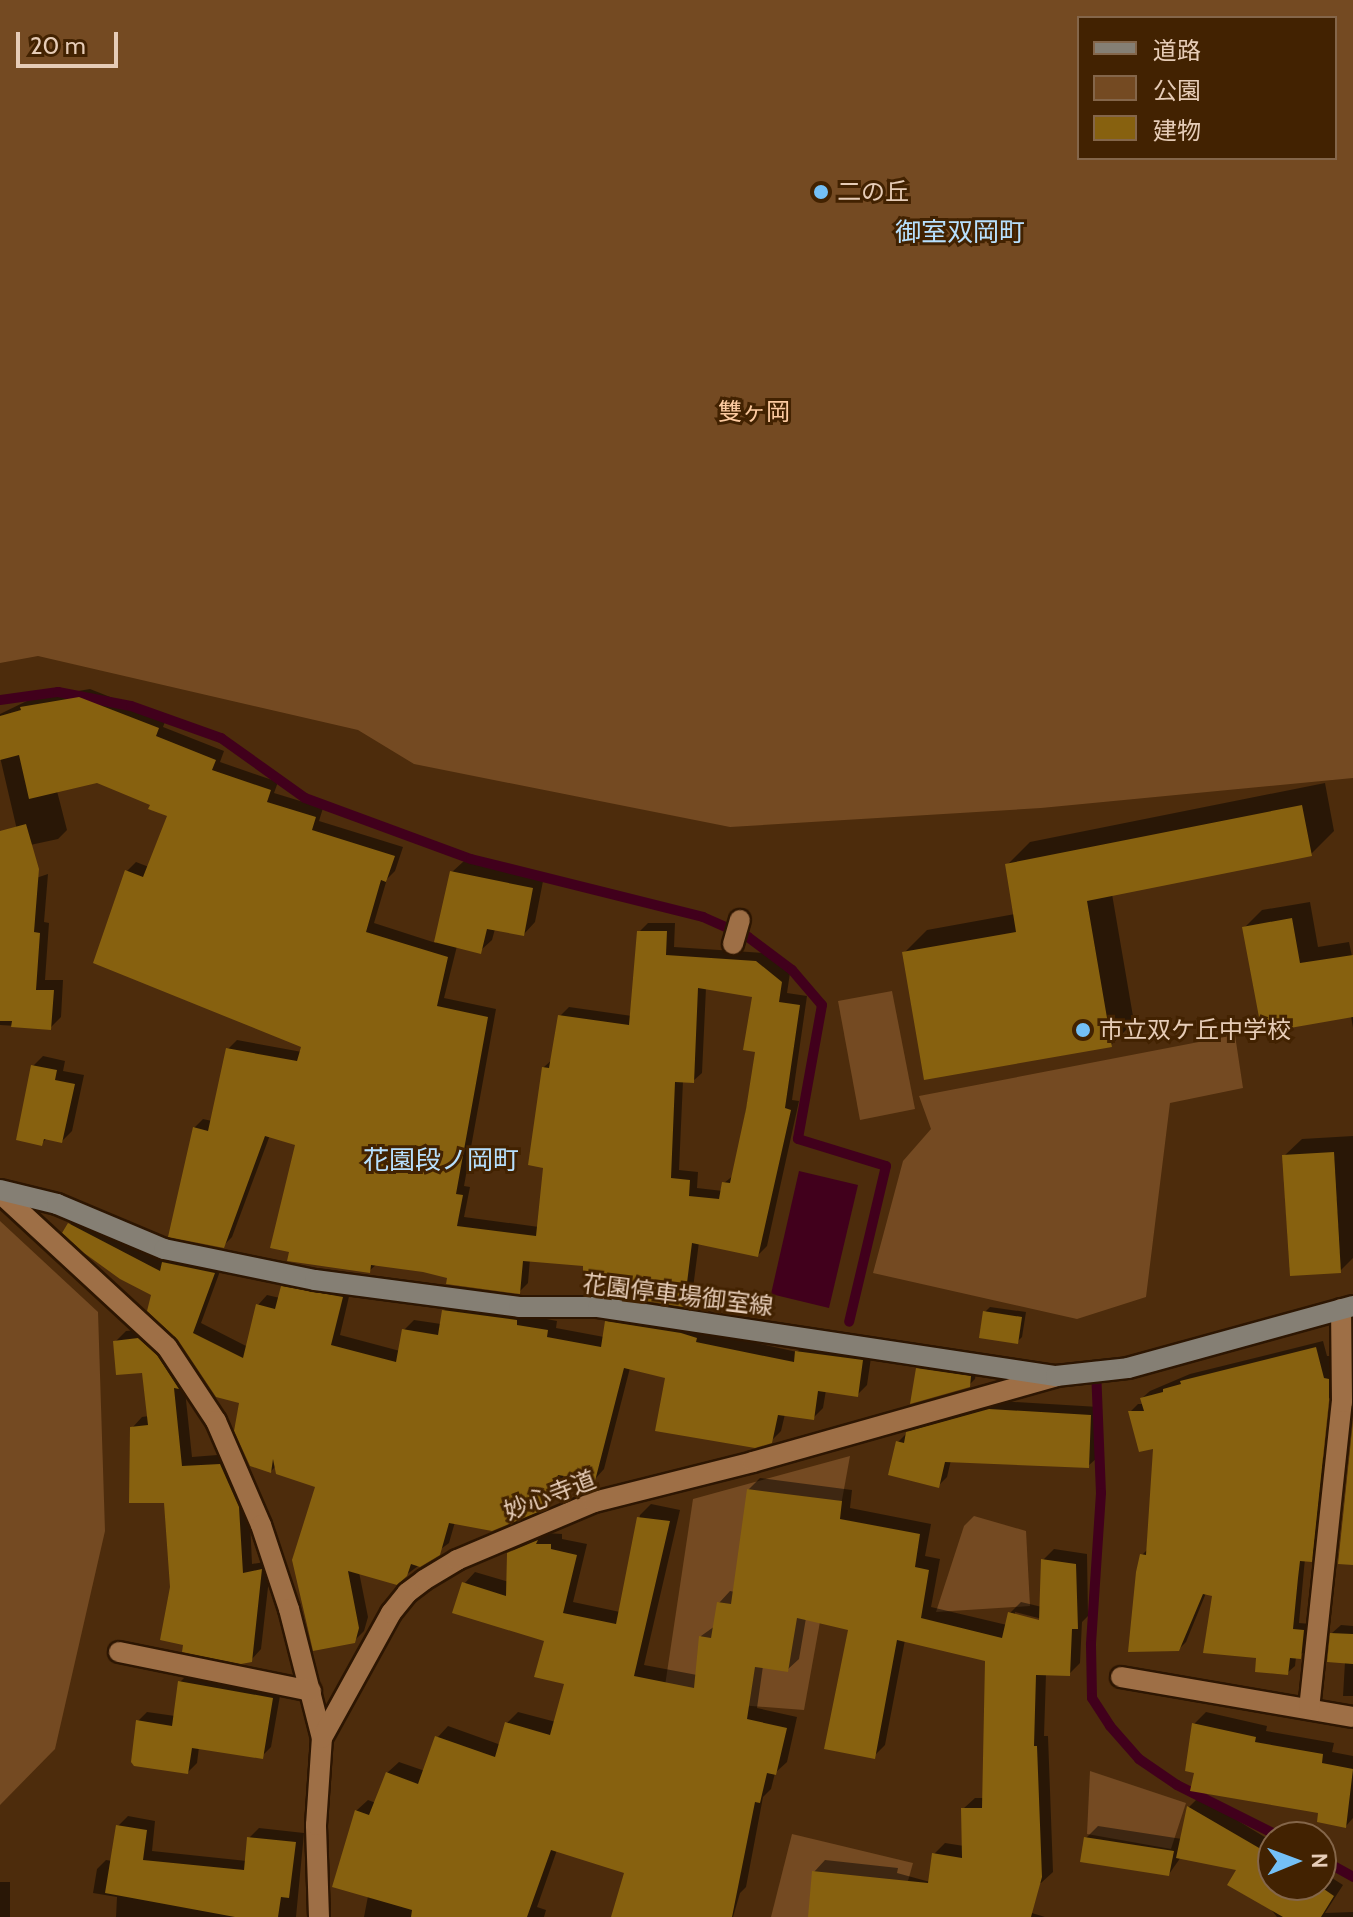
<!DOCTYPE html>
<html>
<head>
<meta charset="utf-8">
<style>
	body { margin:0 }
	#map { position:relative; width:1353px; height:1917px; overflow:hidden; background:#4d2c0c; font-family:Cabin,"Noto Sans JP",sans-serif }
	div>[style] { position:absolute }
	.green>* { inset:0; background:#744a22 }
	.water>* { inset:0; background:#41001c }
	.shadow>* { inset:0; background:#0007 }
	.stream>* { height:10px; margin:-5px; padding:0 5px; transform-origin:5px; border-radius:5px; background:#41001c }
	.building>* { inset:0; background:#87610f }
	.roads { filter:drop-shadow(2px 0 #2d1602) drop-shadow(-2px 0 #2d1602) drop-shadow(0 2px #2d1602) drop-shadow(0 -2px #2d1602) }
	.minor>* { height:20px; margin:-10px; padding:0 10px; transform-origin:10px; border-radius:10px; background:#9e6f46 }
	.secondary>* { height:20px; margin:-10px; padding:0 10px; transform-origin:10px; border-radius:10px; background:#857f74 }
	.dots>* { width:22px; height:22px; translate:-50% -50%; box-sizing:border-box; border:4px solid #422201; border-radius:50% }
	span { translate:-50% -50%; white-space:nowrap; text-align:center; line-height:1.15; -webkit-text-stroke:6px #422201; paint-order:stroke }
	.poi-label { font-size:24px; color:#e6ccb7 }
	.left { translate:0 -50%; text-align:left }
	.park-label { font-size:24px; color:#fdcba1 }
	.street-label { font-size:24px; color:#e6ccb7 }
	.neighbourhood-label { font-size:26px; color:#b7e0fe }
	.legend { position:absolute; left:1077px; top:16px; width:260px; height:144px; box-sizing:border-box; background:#422201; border:2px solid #84664a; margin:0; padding:10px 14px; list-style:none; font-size:24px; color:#e6ccb7 }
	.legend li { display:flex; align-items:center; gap:16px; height:40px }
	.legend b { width:40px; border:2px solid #84664a }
	.north { position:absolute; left:1257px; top:1821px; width:80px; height:80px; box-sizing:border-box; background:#422201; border:2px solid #84664a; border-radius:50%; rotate:89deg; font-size:22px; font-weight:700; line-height:32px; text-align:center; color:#e6ccb7 }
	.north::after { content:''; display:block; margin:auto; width:28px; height:36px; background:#74c0f6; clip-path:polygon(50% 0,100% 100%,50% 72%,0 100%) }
	.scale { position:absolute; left:16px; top:32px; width:102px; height:36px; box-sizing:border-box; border:4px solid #e6ccb7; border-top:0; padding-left:10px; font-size:24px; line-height:28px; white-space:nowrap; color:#e6ccb7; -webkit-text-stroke:6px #422201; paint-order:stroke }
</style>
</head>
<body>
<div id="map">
	<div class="green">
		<i style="clip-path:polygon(evenodd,0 0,1353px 0,1353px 778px,1041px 808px,730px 827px,414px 764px,358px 730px,38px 656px,0 663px,0 0,1079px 18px,1335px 18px,1335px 158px,1079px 158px,1079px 18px)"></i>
		<i style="clip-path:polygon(892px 991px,915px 1109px,860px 1120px,838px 1001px)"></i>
		<i style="clip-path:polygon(1235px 1035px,1243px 1088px,1170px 1103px,1146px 1297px,1077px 1319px,873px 1273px,903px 1161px,931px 1129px,919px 1096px)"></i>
		<i style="clip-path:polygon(0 1221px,98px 1312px,105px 1531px,55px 1749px,0 1805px)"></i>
		<i style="clip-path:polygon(850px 1456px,804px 1710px,663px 1699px,693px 1499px)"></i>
		<i style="clip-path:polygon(974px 1516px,1026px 1531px,1030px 1606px,936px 1612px,964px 1526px)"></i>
		<i style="clip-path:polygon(1090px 1771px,1186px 1803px,1171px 1849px,1087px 1834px)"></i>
		<i style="clip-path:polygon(792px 1834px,913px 1863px,898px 1917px,771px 1917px)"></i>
	</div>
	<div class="water">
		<i style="clip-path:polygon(799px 1171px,858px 1185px,829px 1308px,771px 1294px)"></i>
	</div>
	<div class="shadow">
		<i style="clip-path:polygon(evenodd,90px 689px,166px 719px,163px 727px,224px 751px,220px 762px,278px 782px,274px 793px,323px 808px,319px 821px,403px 847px,395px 871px,387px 879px,374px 923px,436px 943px,452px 872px,464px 861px,544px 876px,535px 922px,524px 934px,495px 929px,492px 940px,480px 951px,457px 946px,444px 998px,496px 1009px,464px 1186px,470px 1187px,464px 1217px,539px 1227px,545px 1167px,544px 1067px,553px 1059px,560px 1016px,569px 1007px,632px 1016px,639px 932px,648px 923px,675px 923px,674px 947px,765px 953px,790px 973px,787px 993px,807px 996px,792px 1100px,799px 1101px,767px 1246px,758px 1255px,699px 1242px,692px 1296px,683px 1305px,586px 1264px,530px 1259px,528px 1283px,519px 1292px,424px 1270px,377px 1264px,369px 1271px,297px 1144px,270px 1135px,232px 1237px,223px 1246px,194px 1128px,203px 1119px,212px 1121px,228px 1049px,237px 1040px,302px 1052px,303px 1046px,127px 871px,136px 862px,149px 867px,170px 815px,152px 804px,97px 781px,57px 791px,67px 830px,58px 839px,21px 847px,0 757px,0 714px,31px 699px,90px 689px,706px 988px,754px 995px,757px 1051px,734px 1175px,724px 1183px,723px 1191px,697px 1188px,698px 1172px,679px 1170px,683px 1081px,693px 1081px,702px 1073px,706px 988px)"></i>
		<i style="clip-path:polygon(1325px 783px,1334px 831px,1311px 854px,1112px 894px,1134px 1022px,1111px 1045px,904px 953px,927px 930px,1015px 914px,1007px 865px,1030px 842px)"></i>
		<i style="clip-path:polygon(48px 874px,44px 922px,49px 923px,45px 980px,63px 980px,61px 1017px,50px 1028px,0 1025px,0 935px,15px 885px)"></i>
		<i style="clip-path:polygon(1310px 902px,1318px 947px,1349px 942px,1353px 961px,1353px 1028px,1350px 1010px,1244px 928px,1262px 910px)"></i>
		<i style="clip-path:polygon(43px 1056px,65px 1061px,63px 1071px,84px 1075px,72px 1131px,62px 1141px,47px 1138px,42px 1143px,33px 1066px)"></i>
		<i style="clip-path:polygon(1353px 1136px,1353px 1258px,1340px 1271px,1284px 1156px,1302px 1139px)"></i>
		<i style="clip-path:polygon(80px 1214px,223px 1263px,201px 1323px,248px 1347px,258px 1305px,267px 1295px,280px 1298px,282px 1287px,292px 1277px,351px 1288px,340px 1335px,400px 1351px,404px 1330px,414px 1320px,441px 1324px,444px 1311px,453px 1301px,557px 1321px,556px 1328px,604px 1337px,607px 1322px,616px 1312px,797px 1352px,807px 1342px,872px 1351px,867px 1385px,857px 1395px,826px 1390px,823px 1408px,814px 1417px,785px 1414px,781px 1431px,771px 1441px,668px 1376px,630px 1368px,604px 1469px,595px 1479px,564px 1474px,557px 1496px,546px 1506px,455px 1522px,449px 1543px,406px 1575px,359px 1572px,368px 1617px,364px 1631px,354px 1641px,317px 1485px,276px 1466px,271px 1471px,241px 1401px,153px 1294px,70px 1224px)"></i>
		<i style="clip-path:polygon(990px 1307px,1026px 1312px,1022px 1337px,1017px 1342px,985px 1312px)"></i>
		<i style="clip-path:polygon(149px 1329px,184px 1381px,192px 1457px,230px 1454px,249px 1496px,252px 1564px,271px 1561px,261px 1649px,251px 1660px,172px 1587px,166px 1501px,132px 1428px,142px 1417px,149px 1416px,144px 1371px,116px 1341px,126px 1331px)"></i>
		<i style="clip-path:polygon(1323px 1341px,1327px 1356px,1335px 1356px,1335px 1392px,1328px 1400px,1316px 1457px,1328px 1458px,1318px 1552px,1311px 1560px,1305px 1559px,1304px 1569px,1299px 1623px,1311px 1624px,1308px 1650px,1296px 1657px,1295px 1666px,1287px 1673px,1258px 1656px,1214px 1595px,1206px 1593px,1186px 1642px,1179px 1649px,1130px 1650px,1142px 1555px,1148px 1549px,1155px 1446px,1131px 1411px,1138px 1404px,1144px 1404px,1142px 1398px,1150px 1391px,1190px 1374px)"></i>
		<i style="clip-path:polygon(923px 1364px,976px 1372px,975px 1379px,969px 1385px,918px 1369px)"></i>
		<i style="clip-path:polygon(999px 1401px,1099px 1407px,1097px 1458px,1088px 1466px,951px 1460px,947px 1477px,938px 1486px,898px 1442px,916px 1424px)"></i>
		<i style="clip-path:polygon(evenodd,760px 1478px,852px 1490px,850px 1508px,931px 1524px,925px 1556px,940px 1559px,931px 1607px,1007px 1625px,1010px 1613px,1021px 1602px,1042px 1607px,1043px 1560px,1054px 1549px,1087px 1554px,1088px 1616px,1082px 1622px,1080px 1663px,1069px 1674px,1046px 1674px,1044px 1736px,1048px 1736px,1053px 1872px,1041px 1883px,941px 1886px,1045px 1917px,810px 1917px,814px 1872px,825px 1860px,898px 1868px,897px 1873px,930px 1882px,934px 1854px,945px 1843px,964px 1846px,963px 1809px,975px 1798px,984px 1798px,987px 1660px,905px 1640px,885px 1745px,874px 1756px,851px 1629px,806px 1618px,799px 1659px,787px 1670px,763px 1666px,757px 1708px,797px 1717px,787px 1762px,775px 1773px,771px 1789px,763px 1797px,746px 1887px,740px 1893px,733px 1917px,613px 1917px,627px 1872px,557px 1850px,537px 1907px,546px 1910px,544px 1917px,364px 1917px,368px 1896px,356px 1811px,368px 1800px,376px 1803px,387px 1773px,399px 1762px,425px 1771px,437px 1738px,448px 1726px,501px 1745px,507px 1723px,518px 1712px,556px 1722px,566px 1683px,546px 1639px,464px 1584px,475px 1572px,509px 1582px,509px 1554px,521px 1542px,546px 1533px,562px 1534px,562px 1539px,587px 1544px,573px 1602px,620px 1612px,640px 1515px,651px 1504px,680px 1510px,644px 1665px,697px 1675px,701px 1636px,715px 1626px,719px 1603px,730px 1591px,735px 1592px,748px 1490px,760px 1478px,1015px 1612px,1050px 1621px,1049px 1624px,1015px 1616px,1015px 1612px)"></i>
		<i style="clip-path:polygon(1341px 1625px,1353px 1626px,1353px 1696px,1343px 1696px,1345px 1662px,1332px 1633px)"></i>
		<i style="clip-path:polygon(189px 1673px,281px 1690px,271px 1747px,262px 1756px,199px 1747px,197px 1763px,188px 1772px,138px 1721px,147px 1712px,175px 1716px,180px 1682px)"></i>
		<i style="clip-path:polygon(1206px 1712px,1267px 1726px,1266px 1731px,1334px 1743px,1332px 1752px,1353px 1756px,1353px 1818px,1346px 1826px,1321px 1812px,1196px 1771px,1194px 1724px)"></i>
		<i style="clip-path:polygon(1199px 1797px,1273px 1842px,1273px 1885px,1321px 1885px,1321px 1871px,1343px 1885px,1325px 1913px,1353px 1912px,1353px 1917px,1277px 1917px,1239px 1868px,1181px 1857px,1169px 1874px,1086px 1838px,1098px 1826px,1182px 1839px,1189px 1807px)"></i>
		<i style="clip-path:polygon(128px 1816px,155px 1821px,152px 1851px,247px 1861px,249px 1838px,259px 1828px,304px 1833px,296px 1917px,116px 1917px,117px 1897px,93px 1893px,97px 1869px,106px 1860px,112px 1861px,118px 1826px)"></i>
		<i style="clip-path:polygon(0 1882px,10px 1882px,10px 1917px,0 1917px)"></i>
	</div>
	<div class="stream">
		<i style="left:0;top:700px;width:59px;rotate:-7.9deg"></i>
		<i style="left:58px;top:692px;width:74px;rotate:10.9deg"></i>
		<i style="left:131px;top:706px;width:96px;rotate:19.6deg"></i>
		<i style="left:221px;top:738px;width:103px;rotate:35.5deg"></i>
		<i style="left:305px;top:798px;width:177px;rotate:20.2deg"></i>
		<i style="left:471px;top:859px;width:239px;rotate:14deg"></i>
		<i style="left:703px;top:917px;width:49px;rotate:24deg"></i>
		<i style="left:748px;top:937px;width:55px;rotate:36.9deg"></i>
		<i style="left:792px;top:970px;width:46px;rotate:49.4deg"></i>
		<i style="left:822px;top:1005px;width:136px;rotate:100.2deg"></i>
		<i style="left:798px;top:1139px;width:92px;rotate:17.1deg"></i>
		<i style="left:886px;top:1166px;width:160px;rotate:103.3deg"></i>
		<i style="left:1096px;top:1369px;width:124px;rotate:87.7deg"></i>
		<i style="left:1101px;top:1493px;width:152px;rotate:93.8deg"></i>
		<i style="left:1091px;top:1645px;width:53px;rotate:88.9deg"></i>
		<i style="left:1092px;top:1698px;width:33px;rotate:57deg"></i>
		<i style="left:1110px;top:1726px;width:44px;rotate:48.7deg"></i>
		<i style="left:1139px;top:1759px;width:46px;rotate:34.4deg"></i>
		<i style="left:1177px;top:1785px;width:116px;rotate:26.6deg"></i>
		<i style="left:1321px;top:1859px;width:37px;rotate:29deg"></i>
	</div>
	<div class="building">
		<i style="clip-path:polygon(evenodd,79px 697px,159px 728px,156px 736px,216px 760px,212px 770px,271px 790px,267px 802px,316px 817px,312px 830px,395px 856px,386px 882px,381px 880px,366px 932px,448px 957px,437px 1006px,488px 1017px,456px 1194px,463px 1195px,457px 1226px,536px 1236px,543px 1168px,528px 1165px,542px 1067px,549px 1068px,558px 1015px,629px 1025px,637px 931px,667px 931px,666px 955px,756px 961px,782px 982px,779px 1002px,800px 1005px,785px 1108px,791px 1110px,758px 1257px,692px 1243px,684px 1307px,609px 1295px,609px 1291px,599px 1290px,602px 1274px,583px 1272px,583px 1266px,523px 1261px,520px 1294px,446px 1284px,447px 1278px,423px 1272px,371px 1265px,370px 1273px,287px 1261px,289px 1252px,270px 1248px,295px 1145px,265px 1136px,224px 1248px,168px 1237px,193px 1127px,208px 1131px,226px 1048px,297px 1061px,301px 1047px,93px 963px,125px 870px,143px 877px,167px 816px,148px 809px,150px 805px,97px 783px,29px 799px,19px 755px,0 760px,0 716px,21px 710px,20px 707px,79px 697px,698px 988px,752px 997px,743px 1050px,755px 1052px,746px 1109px,730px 1183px,722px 1182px,719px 1199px,689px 1196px,690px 1180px,671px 1178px,675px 1082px,694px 1083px,698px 988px)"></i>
		<i style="clip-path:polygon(1302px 805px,1312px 856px,1087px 901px,1112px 1047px,924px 1080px,902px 952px,1016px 932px,1005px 864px)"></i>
		<i style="clip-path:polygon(26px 824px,39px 869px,34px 932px,40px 933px,36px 990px,54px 990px,51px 1030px,11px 1027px,12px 1021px,0 1021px,0 831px)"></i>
		<i style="clip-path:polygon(450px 871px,533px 888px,524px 936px,487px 929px,481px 954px,434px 942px)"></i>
		<i style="clip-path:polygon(1292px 918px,1300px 963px,1353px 955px,1353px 1017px,1262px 1033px,1242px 927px)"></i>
		<i style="clip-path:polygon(31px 1065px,57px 1070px,55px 1080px,75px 1084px,62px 1143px,44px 1139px,42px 1146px,16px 1140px)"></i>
		<i style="clip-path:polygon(1334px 1152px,1341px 1273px,1290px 1276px,1282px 1155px)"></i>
		<i style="clip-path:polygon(68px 1223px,160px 1271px,162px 1262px,215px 1273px,193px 1333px,243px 1358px,256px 1304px,275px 1309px,281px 1286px,343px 1297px,331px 1345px,396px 1362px,402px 1329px,438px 1335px,442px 1310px,517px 1320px,517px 1325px,548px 1330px,547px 1337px,601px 1347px,605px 1321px,681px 1333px,697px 1338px,696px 1342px,794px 1362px,795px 1351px,863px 1360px,858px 1397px,818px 1391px,814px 1420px,778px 1415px,772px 1443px,755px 1448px,655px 1431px,665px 1378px,624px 1368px,595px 1481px,558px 1475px,548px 1508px,492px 1531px,449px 1523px,440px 1555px,420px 1567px,411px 1564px,407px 1576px,397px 1585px,348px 1571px,359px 1628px,355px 1643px,313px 1651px,292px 1560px,315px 1487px,276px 1474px,273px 1459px,271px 1473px,250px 1466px,234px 1431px,239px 1403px,216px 1397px,178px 1340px,147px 1311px,151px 1295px,120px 1279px,84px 1253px,62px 1233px)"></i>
		<i style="clip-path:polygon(983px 1311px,1022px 1317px,1018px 1344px,979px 1338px)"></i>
		<i style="clip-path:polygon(138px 1338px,157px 1355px,179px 1389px,174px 1388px,182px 1466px,220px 1464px,239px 1507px,243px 1573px,262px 1569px,252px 1662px,241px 1664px,182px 1652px,183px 1645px,160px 1640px,170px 1587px,164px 1503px,129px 1503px,130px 1427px,148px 1425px,142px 1373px,116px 1375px,113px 1341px)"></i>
		<i style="clip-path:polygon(1316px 1347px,1324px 1378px,1329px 1379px,1329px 1401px,1312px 1562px,1300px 1561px,1298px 1578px,1293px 1629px,1304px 1630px,1301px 1659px,1290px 1658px,1288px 1675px,1255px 1672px,1256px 1658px,1203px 1653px,1212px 1596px,1203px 1594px,1179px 1651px,1128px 1652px,1136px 1572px,1140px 1554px,1146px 1555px,1153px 1449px,1139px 1452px,1128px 1411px,1144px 1411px,1140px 1398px,1163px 1392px,1163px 1389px,1181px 1384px,1180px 1381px)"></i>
		<i style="clip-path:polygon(916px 1368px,971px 1376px,970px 1387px,910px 1404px)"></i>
		<i style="clip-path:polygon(989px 1409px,1091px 1415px,1089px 1468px,945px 1462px,939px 1488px,888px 1475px,896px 1441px,904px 1443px,906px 1432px)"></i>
		<i style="clip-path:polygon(1353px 1421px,1353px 1565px,1338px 1564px)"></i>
		<i style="clip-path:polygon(747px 1489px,842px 1501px,840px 1519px,920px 1534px,915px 1567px,929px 1570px,921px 1618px,1002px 1638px,1008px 1612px,1039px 1620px,1041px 1559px,1076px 1564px,1078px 1629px,1072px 1629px,1070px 1676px,1036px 1675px,1034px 1746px,1037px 1746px,1042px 1877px,1031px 1917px,808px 1917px,812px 1871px,928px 1883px,932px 1853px,962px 1858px,961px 1808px,982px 1808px,985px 1661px,897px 1640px,875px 1759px,824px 1749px,848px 1630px,797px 1618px,788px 1672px,755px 1667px,747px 1719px,787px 1728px,776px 1775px,767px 1773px,760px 1803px,755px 1802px,732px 1917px,611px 1917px,624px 1873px,551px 1850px,527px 1917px,411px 1917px,412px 1910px,332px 1887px,355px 1810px,369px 1815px,386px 1772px,418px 1784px,435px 1736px,495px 1757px,505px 1722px,550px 1735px,564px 1684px,534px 1677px,544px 1641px,452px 1613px,462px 1582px,506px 1596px,507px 1553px,538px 1540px,536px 1544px,551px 1544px,551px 1549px,577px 1555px,563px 1613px,616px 1624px,637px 1517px,670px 1521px,634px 1676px,694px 1688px,699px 1636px,711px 1638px,717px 1602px,731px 1604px)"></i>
		<i style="clip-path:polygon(1330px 1633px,1353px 1634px,1353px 1664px,1327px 1662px)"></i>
		<i style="clip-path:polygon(178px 1681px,273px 1698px,263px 1759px,192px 1748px,188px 1774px,134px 1766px,131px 1762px,136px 1720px,172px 1726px)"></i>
		<i style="clip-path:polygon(1192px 1723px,1256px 1737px,1255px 1742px,1323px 1754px,1322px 1763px,1353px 1769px,1346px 1828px,1317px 1822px,1318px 1813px,1190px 1791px,1194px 1773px,1185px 1771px)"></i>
		<i style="clip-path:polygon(1187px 1806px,1273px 1856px,1273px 1885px,1318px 1885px,1334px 1896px,1321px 1917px,1283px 1917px,1227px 1885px,1236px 1870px,1176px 1858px)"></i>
		<i style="clip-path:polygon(116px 1825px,147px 1830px,143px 1860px,244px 1870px,247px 1837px,296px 1842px,289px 1898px,281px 1897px,278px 1917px,235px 1917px,105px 1893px)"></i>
		<i style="clip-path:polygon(1084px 1837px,1174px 1851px,1169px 1876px,1080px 1862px)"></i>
	</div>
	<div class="roads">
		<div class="minor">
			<i style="left:733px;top:944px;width:25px;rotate:-74deg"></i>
			<i style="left:0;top:1193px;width:227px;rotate:42.7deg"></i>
			<i style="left:167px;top:1347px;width:89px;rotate:56.5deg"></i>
			<i style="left:216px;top:1421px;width:113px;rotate:66.6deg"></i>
			<i style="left:261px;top:1525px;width:89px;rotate:71.6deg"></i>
			<i style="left:289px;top:1609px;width:133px;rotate:75.7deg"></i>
			<i style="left:119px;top:1652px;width:196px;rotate:11.5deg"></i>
			<i style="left:1121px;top:1677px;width:235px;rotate:9.8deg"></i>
			<i style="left:1309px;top:1709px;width:309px;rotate:-83.9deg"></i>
			<i style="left:1342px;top:1402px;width:93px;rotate:-90.6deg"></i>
			<i style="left:319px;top:1917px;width:92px;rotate:-91.9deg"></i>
			<i style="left:316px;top:1825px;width:87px;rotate:-86.1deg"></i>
			<i style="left:322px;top:1738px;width:143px;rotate:-61.1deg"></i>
			<i style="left:391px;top:1613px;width:26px;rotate:-51deg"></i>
			<i style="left:407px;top:1593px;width:21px;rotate:-37deg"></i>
			<i style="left:424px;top:1580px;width:39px;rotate:-31deg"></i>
			<i style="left:457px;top:1560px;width:149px;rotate:-22.9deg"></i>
			<i style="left:594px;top:1502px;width:164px;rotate:-14.1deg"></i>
			<i style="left:753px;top:1462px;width:315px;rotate:-15.8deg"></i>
		</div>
		<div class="secondary">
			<i style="left:0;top:1190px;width:59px;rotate:13.8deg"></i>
			<i style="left:57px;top:1204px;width:116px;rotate:22.8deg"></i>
			<i style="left:164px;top:1249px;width:154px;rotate:11.6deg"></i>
			<i style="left:315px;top:1280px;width:206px;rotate:7.5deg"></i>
			<i style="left:519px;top:1307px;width:79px"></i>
			<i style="left:598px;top:1307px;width:463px;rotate:8.6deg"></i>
			<i style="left:1056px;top:1376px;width:72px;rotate:-6.3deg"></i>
			<i style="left:1128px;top:1368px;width:233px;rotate:-15.4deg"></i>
		</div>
	</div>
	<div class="dots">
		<i style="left:821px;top:192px;background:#74c0f6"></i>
		<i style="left:1083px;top:1030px;background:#74c0f6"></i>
	</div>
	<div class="poi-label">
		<span class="left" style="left:837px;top:192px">二の丘</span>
		<span class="left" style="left:1099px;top:1030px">市立双ケ丘中学校</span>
	</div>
	<div class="park-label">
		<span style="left:754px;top:412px">雙ヶ岡</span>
	</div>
	<div class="street-label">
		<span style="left:678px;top:1295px;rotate:7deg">花園停車場御室線</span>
		<span style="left:550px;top:1495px;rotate:-21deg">妙心寺道</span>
	</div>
	<div class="neighbourhood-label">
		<span style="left:960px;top:233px">御室双岡町</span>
		<span style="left:441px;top:1161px">花園段ノ岡町</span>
	</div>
	<ul class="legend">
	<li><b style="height:10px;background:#857f74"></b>道路</li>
	<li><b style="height:22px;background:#744a22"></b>公園</li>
	<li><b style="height:22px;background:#87610f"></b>建物</li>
	</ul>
	<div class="north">N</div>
	<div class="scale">20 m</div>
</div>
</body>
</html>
